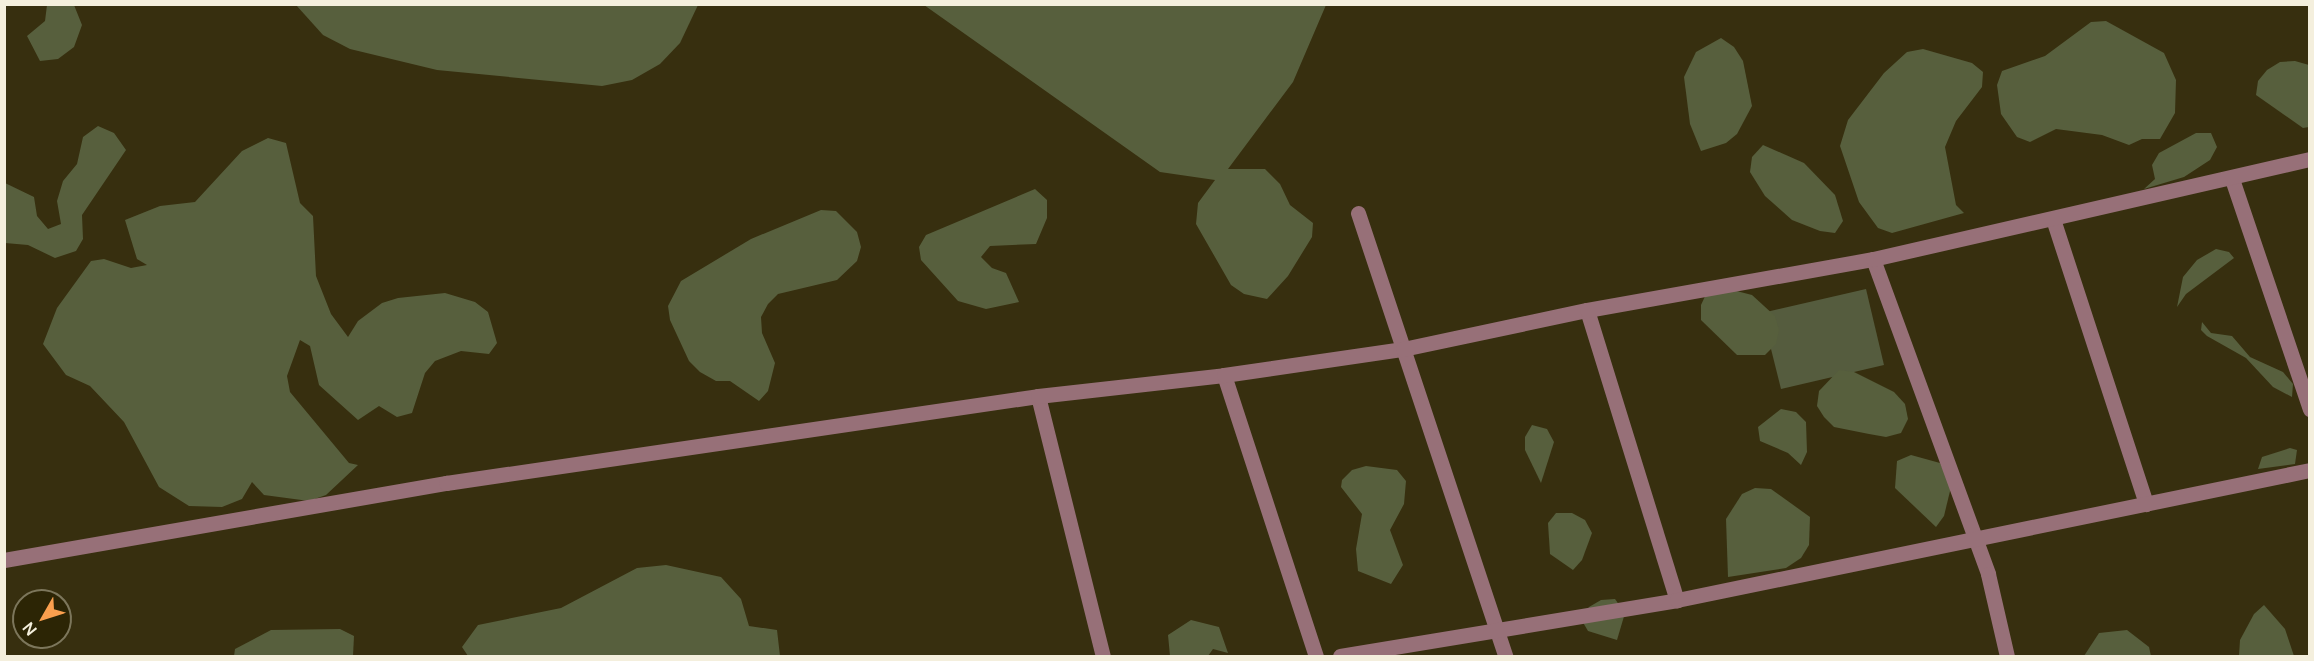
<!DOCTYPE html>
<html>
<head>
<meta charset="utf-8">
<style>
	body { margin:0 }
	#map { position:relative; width:2314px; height:661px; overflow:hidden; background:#372f0f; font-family:Manrope,sans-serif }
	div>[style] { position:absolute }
	.green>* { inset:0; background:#555c3e }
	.forest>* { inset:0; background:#575f3d }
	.minor>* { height:15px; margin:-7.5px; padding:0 7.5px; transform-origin:7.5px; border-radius:7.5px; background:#977078 }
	span { translate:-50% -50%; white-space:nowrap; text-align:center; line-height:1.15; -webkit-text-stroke:6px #2c2505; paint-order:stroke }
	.frame { position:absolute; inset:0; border:6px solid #f4efdd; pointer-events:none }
	.north { position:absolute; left:12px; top:589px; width:60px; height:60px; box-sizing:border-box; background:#2c2505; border:2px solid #7c765b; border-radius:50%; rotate:231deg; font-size:16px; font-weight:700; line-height:24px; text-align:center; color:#f4efdd }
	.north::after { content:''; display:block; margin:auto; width:21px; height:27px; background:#fa9f4e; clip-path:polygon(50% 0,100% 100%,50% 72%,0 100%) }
</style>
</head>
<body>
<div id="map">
	<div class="green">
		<i style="clip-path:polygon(1866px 289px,1884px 365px,1781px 389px,1762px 313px)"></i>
	</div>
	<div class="forest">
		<i style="clip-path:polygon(47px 5px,74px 5px,82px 25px,74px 47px,58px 59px,40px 61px,27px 36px,45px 21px)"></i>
		<i style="clip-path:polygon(296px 5px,698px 5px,680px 43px,660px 64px,632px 80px,602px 86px,437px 70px,350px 49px,323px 35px)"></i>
		<i style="clip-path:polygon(924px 5px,1326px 5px,1293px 82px,1228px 169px,1265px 169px,1280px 184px,1290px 205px,1313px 223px,1312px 237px,1288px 276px,1267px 299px,1244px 294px,1231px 285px,1196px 224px,1198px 203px,1215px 180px,1160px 172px)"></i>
		<i style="clip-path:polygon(2106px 21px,2164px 53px,2176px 80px,2175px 113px,2160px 139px,2142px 139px,2129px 145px,2102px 135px,2056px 129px,2030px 142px,2017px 137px,2001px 114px,1997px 85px,2002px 71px,2045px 56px,2091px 22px)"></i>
		<i style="clip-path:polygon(1721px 38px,1734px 47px,1743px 61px,1752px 106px,1737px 134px,1726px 143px,1701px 151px,1690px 124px,1684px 77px,1696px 52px)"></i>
		<i style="clip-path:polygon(1923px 49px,1972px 63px,1983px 72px,1982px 87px,1956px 121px,1945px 147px,1956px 205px,1964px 213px,1892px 233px,1878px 228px,1859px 202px,1840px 146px,1848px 120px,1884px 73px,1907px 52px)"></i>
		<i style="clip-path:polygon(2295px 61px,2309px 65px,2309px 127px,2303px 128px,2256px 95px,2258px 81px,2267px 70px,2280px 62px)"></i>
		<i style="clip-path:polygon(98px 126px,114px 133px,126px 150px,82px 215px,83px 239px,76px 251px,55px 258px,28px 245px,5px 243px,5px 183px,34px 197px,37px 216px,48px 229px,61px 224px,57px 201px,63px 181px,77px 164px,83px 137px)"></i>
		<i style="clip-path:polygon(2196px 133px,2211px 133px,2217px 147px,2210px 160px,2184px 177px,2144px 189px,2155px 179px,2152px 165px,2159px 153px)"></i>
		<i style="clip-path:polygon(268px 138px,286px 143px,300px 203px,313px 216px,316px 276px,331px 314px,348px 337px,358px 321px,382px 303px,398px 298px,445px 293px,475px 302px,488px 312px,497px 343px,489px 354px,461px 351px,435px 361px,425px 373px,412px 413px,397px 417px,379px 406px,358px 420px,319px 385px,310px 346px,300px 340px,287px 376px,290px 392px,349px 463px,358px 465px,326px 495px,309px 501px,264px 495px,252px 482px,242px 499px,222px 507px,189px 506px,159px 487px,124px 422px,90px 386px,66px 375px,43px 344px,57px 308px,91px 261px,104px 259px,131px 268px,147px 265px,137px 259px,125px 220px,160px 206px,195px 202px,242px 151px)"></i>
		<i style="clip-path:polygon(1763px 145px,1804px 163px,1835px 195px,1843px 221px,1835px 233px,1820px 231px,1792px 220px,1765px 196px,1750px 172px,1752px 157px)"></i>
		<i style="clip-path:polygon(1035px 189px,1047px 200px,1047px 218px,1036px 244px,990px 246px,981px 257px,992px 268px,1006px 273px,1019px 302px,986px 309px,958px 301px,921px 260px,919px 247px,926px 235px)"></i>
		<i style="clip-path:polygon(821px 210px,836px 211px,857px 232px,861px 247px,857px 261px,837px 280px,778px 294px,768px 304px,761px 317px,762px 333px,775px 363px,768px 391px,759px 401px,730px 381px,716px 381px,700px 372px,689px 361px,670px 320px,668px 306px,681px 281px,751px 239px)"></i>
		<i style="clip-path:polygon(2216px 249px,2229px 252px,2234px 258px,2186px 294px,2177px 307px,2183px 277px,2197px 260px)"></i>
		<i style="clip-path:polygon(1721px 287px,1752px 295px,1775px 316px,1779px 330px,1776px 344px,1765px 355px,1737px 355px,1701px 320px,1701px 305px,1707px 292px)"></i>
		<i style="clip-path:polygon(2202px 322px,2211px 333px,2232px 336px,2250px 357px,2283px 372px,2293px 384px,2292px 397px,2273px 387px,2246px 358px,2207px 336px,2201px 330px)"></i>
		<i style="clip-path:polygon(1839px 370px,1854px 372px,1894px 392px,1905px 404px,1908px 419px,1901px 433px,1886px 437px,1869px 434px,1834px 427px,1824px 417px,1817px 406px,1819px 391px)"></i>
		<i style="clip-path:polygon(1781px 409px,1796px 412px,1806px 422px,1807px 452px,1801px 465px,1788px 453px,1760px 441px,1758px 427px)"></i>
		<i style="clip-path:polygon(1532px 425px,1547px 429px,1554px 442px,1541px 483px,1525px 450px,1525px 437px)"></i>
		<i style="clip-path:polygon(2290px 448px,2297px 450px,2295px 464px,2258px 469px,2262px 457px)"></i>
		<i style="clip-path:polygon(1911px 455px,1940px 463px,1951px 487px,1944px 516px,1936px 527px,1895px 488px,1897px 461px)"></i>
		<i style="clip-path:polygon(1366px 466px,1397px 470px,1406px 481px,1404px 504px,1390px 530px,1403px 565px,1391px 584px,1358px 571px,1356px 549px,1362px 514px,1341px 487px,1342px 480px,1352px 470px)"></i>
		<i style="clip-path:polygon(1755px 488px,1771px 489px,1810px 517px,1809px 545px,1801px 558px,1786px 568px,1728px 577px,1726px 519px,1742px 494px)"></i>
		<i style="clip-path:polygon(1556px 513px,1572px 513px,1585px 520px,1592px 533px,1582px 560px,1573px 570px,1550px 554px,1548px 523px)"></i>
		<i style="clip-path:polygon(666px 565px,721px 577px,741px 599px,749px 626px,777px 630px,780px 656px,468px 656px,462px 647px,478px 625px,561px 608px,637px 568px)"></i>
		<i style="clip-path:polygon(1615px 599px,1625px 613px,1617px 640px,1588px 631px,1581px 619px,1589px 607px,1601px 600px)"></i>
		<i style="clip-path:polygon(2264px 605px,2285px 629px,2294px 656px,2239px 656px,2240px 640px,2254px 614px)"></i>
		<i style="clip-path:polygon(1191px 620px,1219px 627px,1228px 653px,1213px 649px,1208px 656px,1170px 656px,1168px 635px)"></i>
		<i style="clip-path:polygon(340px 629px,354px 636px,353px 656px,234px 656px,235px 649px,271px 630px)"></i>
		<i style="clip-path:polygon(2127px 630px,2149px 647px,2151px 656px,2084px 656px,2099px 633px)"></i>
	</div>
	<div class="minor">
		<i style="left:2232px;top:179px;width:243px;rotate:71.3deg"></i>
		<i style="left:1358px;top:213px;width:467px;rotate:71.6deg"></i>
		<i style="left:2053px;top:219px;width:300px;rotate:71.9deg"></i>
		<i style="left:1873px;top:259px;width:335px;rotate:69.9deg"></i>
		<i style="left:1988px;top:574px;width:84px;rotate:77deg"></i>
		<i style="left:1587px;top:310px;width:304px;rotate:72.8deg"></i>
		<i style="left:1224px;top:375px;width:296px;rotate:71.9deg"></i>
		<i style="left:1038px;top:396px;width:268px;rotate:76deg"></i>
		<i style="left:4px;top:560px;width:449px;rotate:-9.9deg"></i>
		<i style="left:446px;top:483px;width:598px;rotate:-8.36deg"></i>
		<i style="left:1038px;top:396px;width:187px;rotate:-6.4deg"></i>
		<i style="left:1224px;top:375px;width:181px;rotate:-8.3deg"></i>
		<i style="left:1403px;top:349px;width:188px;rotate:-12deg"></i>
		<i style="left:1587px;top:310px;width:291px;rotate:-10.1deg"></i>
		<i style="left:1873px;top:259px;width:448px;rotate:-12.9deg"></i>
		<i style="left:1340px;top:656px;width:342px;rotate:-9.4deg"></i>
		<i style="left:1677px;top:600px;width:646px;rotate:-11.61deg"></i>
	</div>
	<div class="frame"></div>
	<div class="north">N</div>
</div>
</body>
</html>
